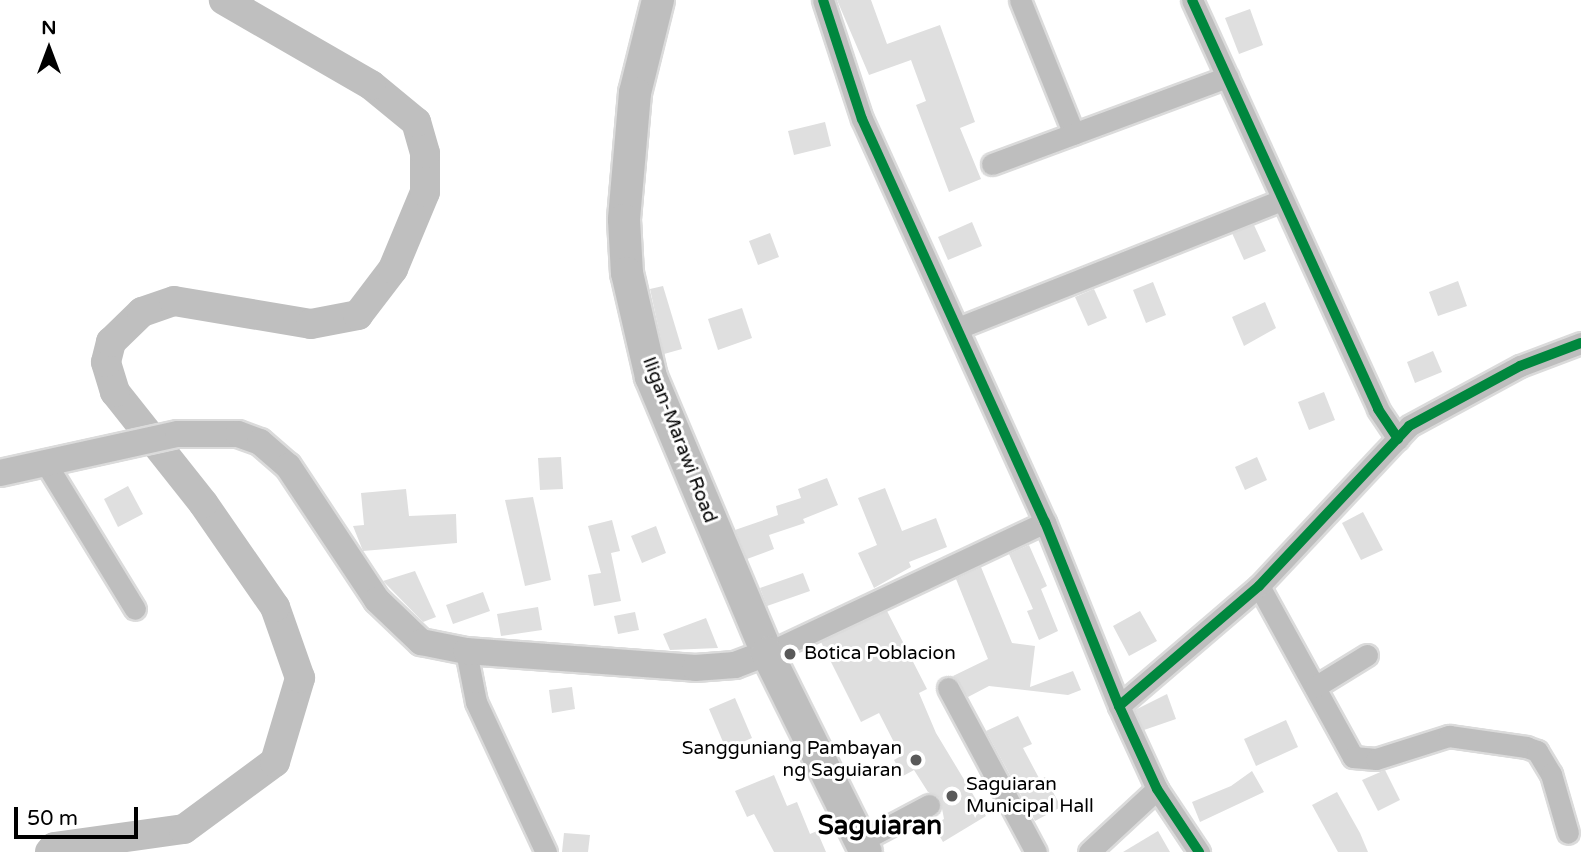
<!DOCTYPE html>
<html>
<head>
<meta charset="utf-8">
<style>
	body { margin:0 }
	#map { position:relative; width:1581px; height:852px; overflow:hidden; background:#fff; font-family:"Varela Round",sans-serif }
	div>[style] { position:absolute }
	.river>* { height:30px; margin:-15px; padding:0 15px; transform-origin:15px; border-radius:15px; background:#bfbfbf }
	.building>* { inset:0; background:#dfdfdf }
	.roads { filter:drop-shadow(2px 0 #dbdbdb) drop-shadow(-2px 0 #dbdbdb) drop-shadow(0 2px #dbdbdb) drop-shadow(0 -2px #dbdbdb) }
	.minor>* { height:21px; margin:-10.5px; padding:0 10.5px; transform-origin:10.5px; border-radius:10.5px; background:#bebebe }
	.major>* { height:26px; margin:-13px; padding:0 13px; transform-origin:13px; border-radius:13px; background:#bebebe }
	.highway>* { height:32px; margin:-16px; padding:0 16px; transform-origin:16px; border-radius:16px; background:#bebebe }
	.cycleway>* { height:10px; margin:-5px; padding:0 5px; transform-origin:5px; border-radius:5px; background:#00873e }
	.dots>* { width:19px; height:19px; translate:-50% -50%; box-sizing:border-box; border:4px solid #fff; border-radius:50% }
	span { translate:-50% -50%; white-space:nowrap; text-align:center; line-height:1.15; -webkit-text-stroke:6px #fff; paint-order:stroke }
	.street-label { font-size:19px; color:#000 }
	.poi-label { font-size:19px; color:#000 }
	.left { translate:0 -50%; text-align:left }
	.right { translate:-100% -50%; text-align:right }
	.district-label { font-size:26px; color:#000; font-weight:700 }
	.north { position:absolute; left:14px; top:14px; width:70px; height:70px; -webkit-text-stroke:5px #fff; paint-order:stroke; rotate:0deg; font-size:19px; font-weight:700; line-height:28px; text-align:center; color:#000 }
	.north::after { content:''; display:block; margin:auto; width:24px; height:32px; background:#000; clip-path:polygon(50% 0,100% 100%,50% 72%,0 100%) }
	.scale { position:absolute; left:14px; top:807px; width:124px; height:32px; box-sizing:border-box; border:4px solid #000; border-top:0; padding-left:9px; font-size:21px; line-height:24px; white-space:nowrap; color:#000; -webkit-text-stroke:5px #fff; paint-order:stroke }
</style>
</head>
<body>
<div id="map">
	<div class="river">
		<i style="left:50px;top:852px;width:6px;rotate:-51deg"></i>
		<i style="left:54px;top:847px;width:131px;rotate:-7.9deg"></i>
		<i style="left:184px;top:829px;width:113px;rotate:-36.4deg"></i>
		<i style="left:275px;top:762px;width:88px;rotate:-73.4deg"></i>
		<i style="left:300px;top:678px;width:75px;rotate:-109.4deg"></i>
		<i style="left:275px;top:607px;width:126px;rotate:-124.7deg"></i>
		<i style="left:203px;top:503px;width:142px;rotate:-128.4deg"></i>
		<i style="left:115px;top:392px;width:31px;rotate:-107deg"></i>
		<i style="left:106px;top:362px;width:21px;rotate:-76deg"></i>
		<i style="left:111px;top:342px;width:43px;rotate:-44.1deg"></i>
		<i style="left:142px;top:312px;width:34px;rotate:-19deg"></i>
		<i style="left:174px;top:301px;width:139px;rotate:9.5deg"></i>
		<i style="left:311px;top:324px;width:48px;rotate:-10.8deg"></i>
		<i style="left:358px;top:315px;width:58px;rotate:-52.7deg"></i>
		<i style="left:393px;top:269px;width:83px;rotate:-67.4deg"></i>
		<i style="left:425px;top:192px;width:39px;rotate:-90deg"></i>
		<i style="left:425px;top:153px;width:32px;rotate:-106deg"></i>
		<i style="left:416px;top:122px;width:58px;rotate:-140.6deg"></i>
		<i style="left:371px;top:85px;width:170px;rotate:-150deg"></i>
	</div>
	<div class="building">
		<i style="clip-path:polygon(837px 0,871px 0,887px 44px,940px 25px,975px 122px,960px 128px,981px 179px,949px 192px,916px 105px,926px 101px,911px 60px,869px 75px)"></i>
		<i style="clip-path:polygon(1250px 9px,1263px 45px,1239px 54px,1225px 18px)"></i>
		<i style="clip-path:polygon(825px 122px,831px 146px,794px 155px,788px 131px)"></i>
		<i style="clip-path:polygon(972px 222px,982px 246px,948px 260px,938px 237px)"></i>
		<i style="clip-path:polygon(1254px 225px,1266px 251px,1244px 260px,1232px 233px)"></i>
		<i style="clip-path:polygon(770px 233px,779px 257px,758px 265px,749px 241px)"></i>
		<i style="clip-path:polygon(1458px 281px,1467px 306px,1438px 316px,1429px 292px)"></i>
		<i style="clip-path:polygon(1153px 282px,1166px 315px,1146px 323px,1133px 290px)"></i>
		<i style="clip-path:polygon(663px 286px,682px 349px,664px 354px,650px 289px)"></i>
		<i style="clip-path:polygon(1094px 289px,1107px 318px,1088px 326px,1075px 297px)"></i>
		<i style="clip-path:polygon(1265px 302px,1276px 328px,1244px 346px,1232px 317px)"></i>
		<i style="clip-path:polygon(742px 308px,752px 338px,718px 350px,708px 319px)"></i>
		<i style="clip-path:polygon(1433px 351px,1442px 372px,1415px 383px,1407px 362px)"></i>
		<i style="clip-path:polygon(1324px 392px,1335px 420px,1309px 430px,1298px 402px)"></i>
		<i style="clip-path:polygon(561px 457px,563px 489px,540px 490px,538px 458px)"></i>
		<i style="clip-path:polygon(1257px 457px,1267px 480px,1245px 490px,1235px 467px)"></i>
		<i style="clip-path:polygon(827px 478px,838px 505px,803px 519px,805px 523px,769px 535px,774px 549px,747px 559px,735px 530px,778px 515px,776px 506px,801px 498px,798px 489px)"></i>
		<i style="clip-path:polygon(128px 486px,143px 514px,118px 527px,104px 499px)"></i>
		<i style="clip-path:polygon(885px 488px,902px 531px,936px 518px,947px 547px,909px 562px,911px 567px,874px 588px,858px 553px,877px 545px,858px 498px)"></i>
		<i style="clip-path:polygon(406px 489px,409px 516px,456px 514px,457px 543px,363px 551px,353px 526px,364px 525px,361px 493px)"></i>
		<i style="clip-path:polygon(533px 497px,551px 580px,525px 586px,505px 500px)"></i>
		<i style="clip-path:polygon(1363px 512px,1383px 550px,1361px 560px,1342px 523px)"></i>
		<i style="clip-path:polygon(612px 520px,620px 551px,611px 553px,621px 601px,594px 606px,588px 575px,601px 573px,588px 526px)"></i>
		<i style="clip-path:polygon(656px 526px,666px 553px,642px 563px,631px 536px)"></i>
		<i style="clip-path:polygon(1029px 545px,1047px 586px,1041px 589px,1058px 631px,1039px 640px,1027px 611px,1033px 609px,1009px 554px)"></i>
		<i style="clip-path:polygon(981px 567px,1012px 643px,1035px 646px,1030px 687px,1073px 671px,1081px 690px,1068px 695px,989px 686px,968px 697px,953px 676px,988px 659px,956px 579px)"></i>
		<i style="clip-path:polygon(415px 571px,436px 617px,423px 622px,383px 581px)"></i>
		<i style="clip-path:polygon(803px 573px,810px 591px,767px 606px,760px 588px)"></i>
		<i style="clip-path:polygon(483px 592px,490px 611px,453px 624px,446px 605px)"></i>
		<i style="clip-path:polygon(538px 607px,542px 630px,501px 636px,497px 614px)"></i>
		<i style="clip-path:polygon(887px 611px,927px 689px,919px 693px,936px 733px,986px 816px,943px 842px,933px 825px,944px 819px,940px 798px,928px 792px,914px 770px,903px 776px,894px 760px,901px 756px,879px 713px,861px 722px,821px 642px)"></i>
		<i style="clip-path:polygon(1140px 611px,1157px 641px,1129px 656px,1113px 626px)"></i>
		<i style="clip-path:polygon(635px 612px,639px 630px,618px 634px,614px 616px)"></i>
		<i style="clip-path:polygon(706px 618px,718px 648px,670px 650px,663px 634px)"></i>
		<i style="clip-path:polygon(572px 687px,575px 709px,552px 713px,549px 690px)"></i>
		<i style="clip-path:polygon(1167px 694px,1176px 719px,1144px 730px,1135px 710px)"></i>
		<i style="clip-path:polygon(735px 698px,752px 738px,726px 749px,709px 709px)"></i>
		<i style="clip-path:polygon(1018px 716px,1032px 744px,1023px 748px,1040px 780px,1045px 777px,1061px 807px,1035px 821px,986px 731px)"></i>
		<i style="clip-path:polygon(1286px 720px,1298px 747px,1256px 766px,1244px 739px)"></i>
		<i style="clip-path:polygon(1385px 770px,1400px 800px,1378px 811px,1362px 780px)"></i>
		<i style="clip-path:polygon(1252px 771px,1264px 792px,1200px 822px,1192px 802px,1231px 786px)"></i>
		<i style="clip-path:polygon(774px 775px,787px 806px,797px 802px,810px 834px,817px 831px,826px 852px,774px 852px,754px 814px,747px 817px,735px 791px)"></i>
		<i style="clip-path:polygon(1337px 792px,1360px 833px,1368px 852px,1338px 852px,1312px 805px)"></i>
		<i style="clip-path:polygon(1158px 831px,1170px 852px,1123px 852px)"></i>
		<i style="clip-path:polygon(564px 833px,590px 835px,588px 852px,562px 852px)"></i>
	</div>
	<div class="roads">
		<div class="minor">
			<i style="left:823px;top:0;width:125px;rotate:71.9deg"></i>
			<i style="left:862px;top:119px;width:443px;rotate:65.6deg"></i>
			<i style="left:1045px;top:522px;width:198px;rotate:68.1deg"></i>
			<i style="left:1119px;top:706px;width:91px;rotate:65.4deg"></i>
			<i style="left:1157px;top:789px;width:76px;rotate:56.3deg"></i>
			<i style="left:1020px;top:0;width:144px;rotate:68.1deg"></i>
			<i style="left:1192px;top:0;width:449px;rotate:65.5deg"></i>
			<i style="left:1378px;top:409px;width:36px;rotate:56deg"></i>
			<i style="left:992px;top:164px;width:251px;rotate:-20.3deg"></i>
			<i style="left:958px;top:328px;width:347px;rotate:-21.6deg"></i>
			<i style="left:45px;top:462px;width:172px;rotate:58.5deg"></i>
			<i style="left:1259px;top:586px;width:195px;rotate:61.2deg"></i>
			<i style="left:1353px;top:757px;width:23px;rotate:5deg"></i>
			<i style="left:1376px;top:759px;width:77px;rotate:-17.5deg"></i>
			<i style="left:1449px;top:736px;width:78px;rotate:8.1deg"></i>
			<i style="left:1526px;top:747px;width:12px;rotate:20deg"></i>
			<i style="left:1537px;top:751px;width:27px;rotate:59deg"></i>
			<i style="left:1551px;top:774px;width:61px;rotate:73.9deg"></i>
			<i style="left:466px;top:651px;width:52px;rotate:78.9deg"></i>
			<i style="left:476px;top:702px;width:166px;rotate:65deg"></i>
			<i style="left:767px;top:653px;width:307px;rotate:-25.2deg"></i>
			<i style="left:1315px;top:687px;width:61px;rotate:-31.6deg"></i>
			<i style="left:948px;top:688px;width:186px;rotate:61.8deg"></i>
			<i style="left:1119px;top:706px;width:184px;rotate:-40.6deg"></i>
			<i style="left:1259px;top:586px;width:219px;rotate:-46.8deg"></i>
			<i style="left:1409px;top:426px;width:126px;rotate:-28.4deg"></i>
			<i style="left:1520px;top:366px;width:65px;rotate:-20.7deg"></i>
			<i style="left:861px;top:841px;width:77px;rotate:-27.9deg"></i>
			<i style="left:1089px;top:852px;width:93px;rotate:-42.8deg"></i>
		</div>
		<div class="major">
			<i style="left:0;top:473px;width:182px;rotate:-12.4deg"></i>
			<i style="left:178px;top:434px;width:60px"></i>
			<i style="left:238px;top:434px;width:23px;rotate:20deg"></i>
			<i style="left:260px;top:442px;width:37px;rotate:41deg"></i>
			<i style="left:288px;top:466px;width:161px;rotate:56.4deg"></i>
			<i style="left:377px;top:600px;width:61px;rotate:43.7deg"></i>
			<i style="left:421px;top:642px;width:46px;rotate:11.3deg"></i>
			<i style="left:466px;top:651px;width:230px;rotate:4.2deg"></i>
			<i style="left:695px;top:668px;width:40px;rotate:-4.3deg"></i>
			<i style="left:735px;top:665px;width:34px;rotate:-21deg"></i>
		</div>
		<div class="highway">
			<i style="left:658px;top:0;width:96px;rotate:103.9deg"></i>
			<i style="left:635px;top:93px;width:127px;rotate:95deg"></i>
			<i style="left:624px;top:220px;width:53px;rotate:86.8deg"></i>
			<i style="left:627px;top:273px;width:107px;rotate:77deg"></i>
			<i style="left:651px;top:377px;width:299px;rotate:67.2deg"></i>
			<i style="left:767px;top:653px;width:222px;rotate:63.6deg"></i>
		</div>
	</div>
	<div class="cycleway">
		<i style="left:823px;top:0;width:125px;rotate:71.9deg"></i>
		<i style="left:862px;top:119px;width:443px;rotate:65.6deg"></i>
		<i style="left:1045px;top:522px;width:198px;rotate:68.1deg"></i>
		<i style="left:1119px;top:706px;width:91px;rotate:65.4deg"></i>
		<i style="left:1157px;top:789px;width:76px;rotate:56.3deg"></i>
		<i style="left:1192px;top:0;width:449px;rotate:65.5deg"></i>
		<i style="left:1378px;top:409px;width:36px;rotate:56deg"></i>
		<i style="left:1119px;top:706px;width:184px;rotate:-40.6deg"></i>
		<i style="left:1259px;top:586px;width:219px;rotate:-46.8deg"></i>
		<i style="left:1409px;top:426px;width:126px;rotate:-28.4deg"></i>
		<i style="left:1520px;top:366px;width:65px;rotate:-20.7deg"></i>
	</div>
	<div class="dots">
		<i style="left:790px;top:654px;background:#595959"></i>
		<i style="left:916px;top:760px;background:#595959"></i>
		<i style="left:952px;top:796px;background:#595959"></i>
	</div>
	<div class="street-label">
		<span style="left:679px;top:440px;rotate:69deg">Iligan-Marawi Road</span>
	</div>
	<div class="poi-label">
		<span class="left" style="left:804px;top:654px">Botica Poblacion</span>
		<span class="right" style="left:902px;top:760px">Sangguniang Pambayan<br>ng Saguiaran</span>
		<span class="left" style="left:966px;top:796px">Saguiaran<br>Municipal Hall</span>
	</div>
	<div class="district-label">
		<span style="left:880px;top:826px">Saguiaran</span>
	</div>
	<div class="north">N</div>
	<div class="scale">50 m</div>
</div>
</body>
</html>
